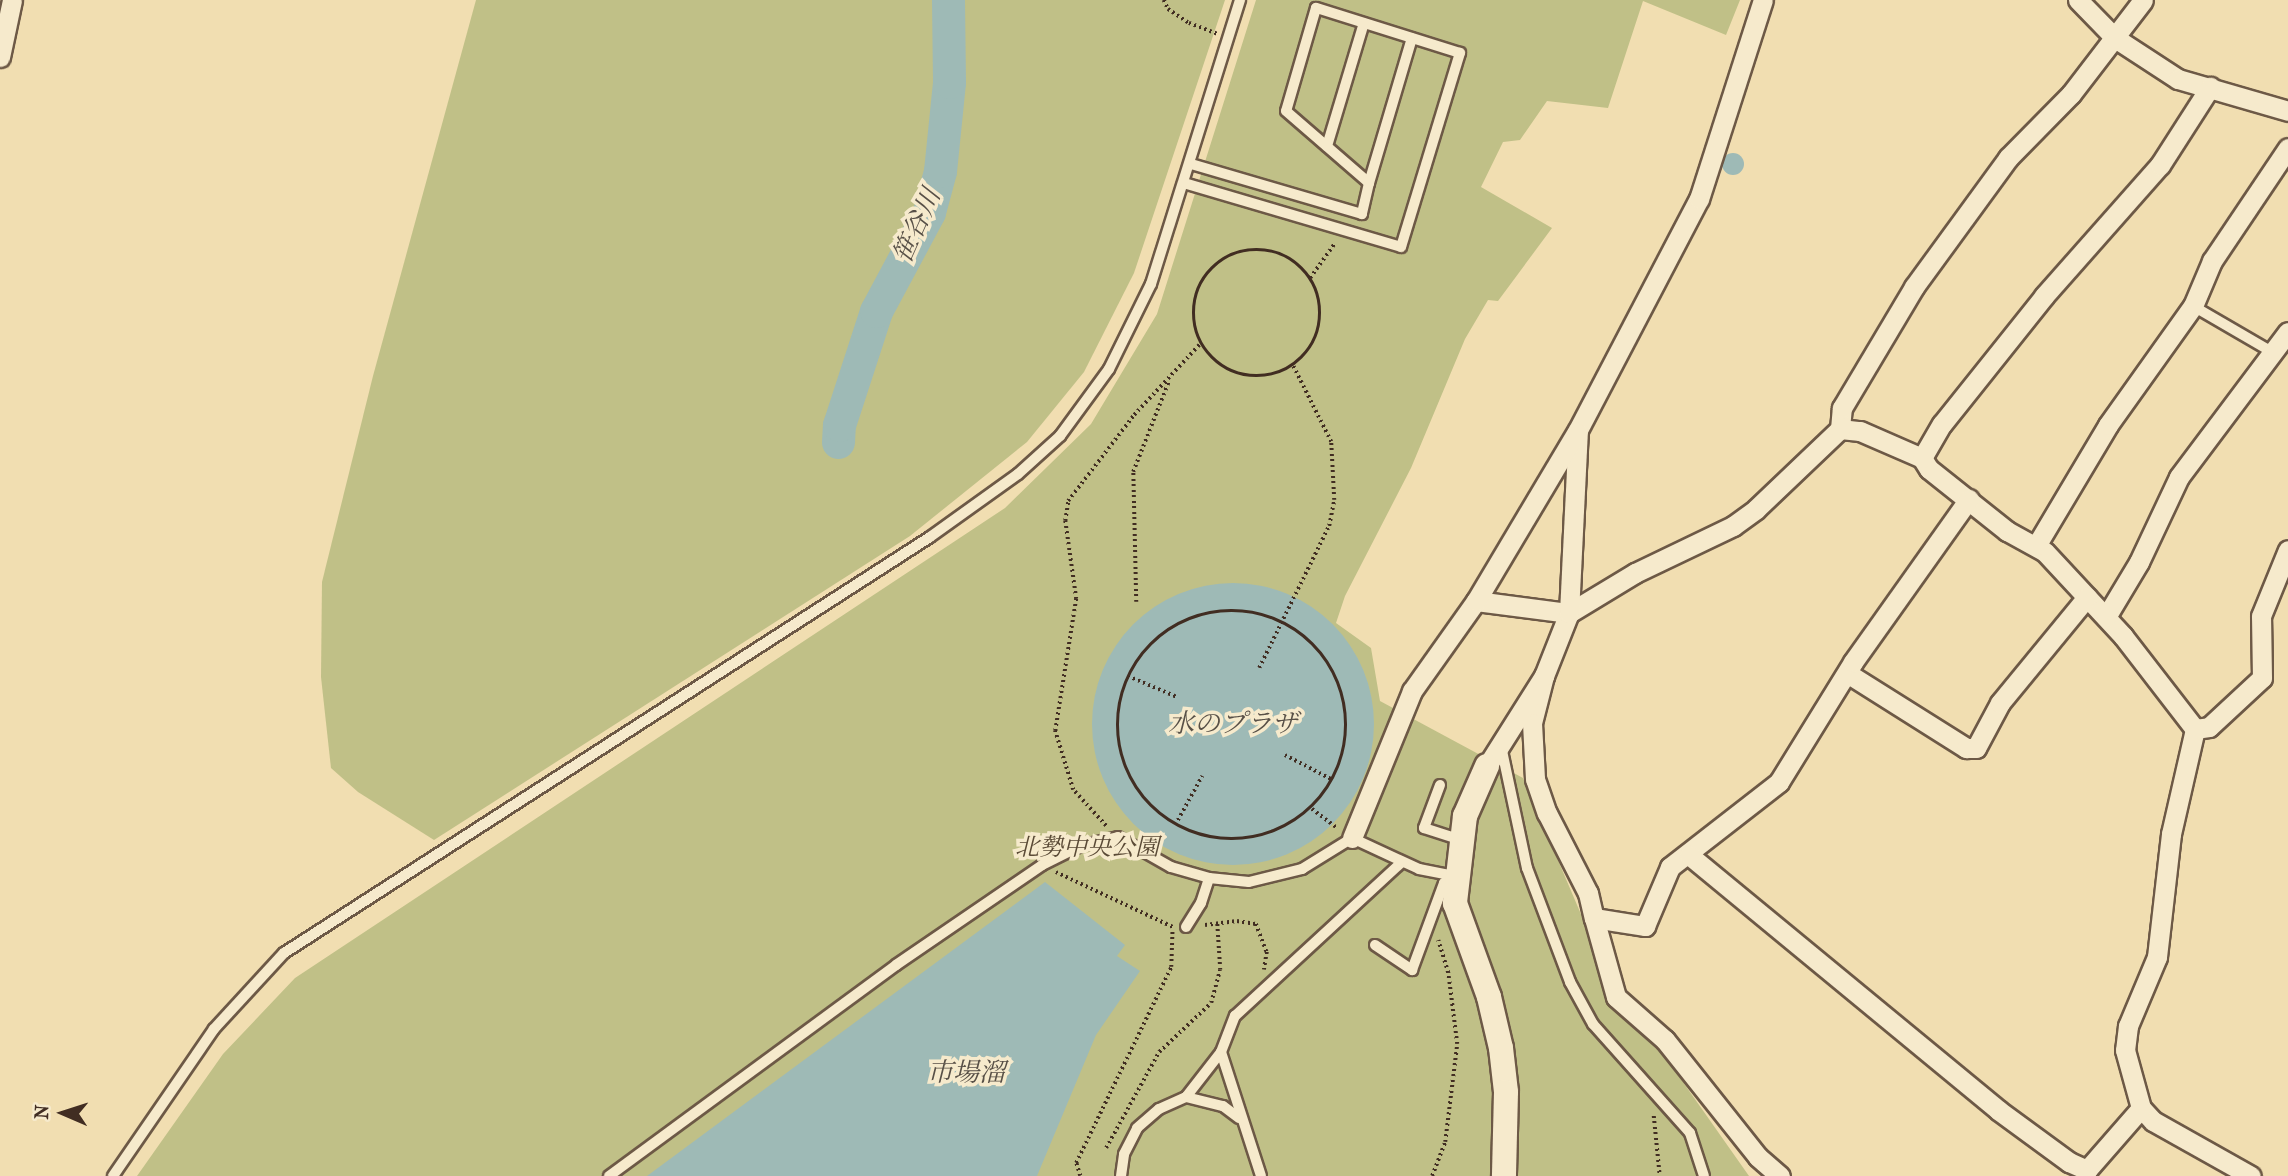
<!DOCTYPE html>
<html>
<head>
<meta charset="utf-8">
<style>
	body { margin:0 }
	#map { position:relative; width:2288px; height:1176px; overflow:hidden; background:#f1deb1; font-family:"IM FELL French Canon","Noto Serif JP",serif }
	div>[style] { position:absolute }
	.green>* { inset:0; background:#c0c087 }
	.water>* { inset:0; background:#9ebab6 }
	.round { border-radius:50% }
	.river>* { height:33px; margin:-16.5px; padding:0 16.5px; transform-origin:16.5px; border-radius:16.5px; background:#9ebab6 }
	.path>* { height:3.5px; margin-top:-1.75px; transform-origin:0; background:repeating-linear-gradient(90deg,#412d22 0 2px,transparent 0 5.5px) }
	.path>.ring { margin:-1.75px; padding:0; box-sizing:content-box; background:none; border:3.5px solid #412d22; border-radius:50% }
	.roads { filter:drop-shadow(2px 0 #6d5946) drop-shadow(-2px 0 #6d5946) drop-shadow(0 2px #6d5946) drop-shadow(0 -2px #6d5946) }
	.service>* { height:10px; margin:-5px; padding:0 5px; transform-origin:5px; border-radius:5px; background:#f6eacc }
	.minor>* { height:19px; margin:-9.5px; padding:0 9.5px; transform-origin:9.5px; border-radius:9.5px; background:#f6eacc }
	.tertiary>* { height:24px; margin:-12px; padding:0 12px; transform-origin:12px; border-radius:12px; background:#f6eacc }
	span { translate:-50% -50%; white-space:nowrap; text-align:center; line-height:1.15; -webkit-text-stroke:7px #f6eacc; paint-order:stroke }
	.park-label { font-size:24px; color:#5a4a36; font-style:italic }
	.water-label { font-size:26px; color:#585047; font-style:italic }
	.north { position:absolute; left:28px; top:1078px; width:70px; height:70px; -webkit-text-stroke:5px #f6eacc; paint-order:stroke; rotate:273deg; font-size:19px; font-weight:700; line-height:28px; text-align:center; color:#412d22 }
	.north::after { content:''; display:block; margin:auto; width:24px; height:32px; background:#412d22; clip-path:polygon(50% 0,100% 100%,50% 72%,0 100%) }
</style>
</head>
<body>
<div id="map">
	<div class="green">
		<i style="clip-path:polygon(476px 0,1225px 0,1134px 273px,1084px 372px,1027px 442px,910px 536px,434px 840px,358px 792px,331px 768px,321px 677px,322px 582px,373px 376px)"></i>
		<i style="clip-path:polygon(1256px 0,1740px 0,1726px 35px,1643px 1px,1608px 108px,1547px 101px,1520px 140px,1503px 142px,1481px 187px,1552px 228px,1498px 301px,1488px 300px,1465px 339px,1411px 468px,1345px 596px,1336px 623px,1371px 648px,1380px 701px,1523px 778px,1583px 919px,1659px 1048px,1749px 1176px,137px 1176px,223px 1054px,295px 978px,1005px 508px,1091px 424px,1157px 314px)"></i>
	</div>
	<div class="water">
		<i class="round" style="left:1722px;top:153px;width:22px;height:22px"></i>
		<i class="round" style="left:1092px;top:583px;width:282px;height:282px"></i>
		<i style="clip-path:polygon(1045px 882px,1125px 945px,1117px 956px,1140px 971px,1096px 1035px,1037px 1176px,647px 1176px)"></i>
	</div>
	<div class="river">
		<i style="left:838px;top:442px;width:17px;rotate:-87deg"></i>
		<i style="left:839px;top:425px;width:120px;rotate:-72deg"></i>
		<i style="left:876px;top:311px;width:112px;rotate:-61.8deg"></i>
		<i style="left:929px;top:212px;width:42px;rotate:-75deg"></i>
		<i style="left:940px;top:171px;width:89px;rotate:-84.2deg"></i>
		<i style="left:949px;top:82px;width:82px;rotate:-90.7deg"></i>
	</div>
	<div class="path">
		<i style="left:1164px;top:0;width:10px;rotate:66deg"></i>
		<i style="left:1168px;top:9px;width:25px;rotate:34deg"></i>
		<i style="left:1189px;top:23px;width:30px;rotate:21deg"></i>
		<i class="ring" style="left:1194px;top:250px;width:122.5px;height:122.5px"></i>
		<i style="left:1310px;top:278px;width:43px;rotate:-54.5deg"></i>
		<i style="left:1136px;top:602px;width:130px;rotate:-91.3deg"></i>
		<i style="left:1133px;top:472px;width:96px;rotate:-68.5deg"></i>
		<i class="ring" style="left:1118px;top:611px;width:224.5px;height:224.5px"></i>
		<i style="left:1259px;top:668px;width:158px;rotate:-63.8deg"></i>
		<i style="left:1329px;top:526px;width:26px;rotate:-79deg"></i>
		<i style="left:1334px;top:500px;width:58px;rotate:-93deg"></i>
		<i style="left:1331px;top:442px;width:85px;rotate:-116.6deg"></i>
		<i style="left:1128px;top:676px;width:53px;rotate:23.2deg"></i>
		<i style="left:1285px;top:755px;width:54px;rotate:27.5deg"></i>
		<i style="left:1312px;top:809px;width:30px;rotate:37deg"></i>
		<i style="left:1175px;top:825px;width:56px;rotate:-61.1deg"></i>
		<i style="left:1106px;top:826px;width:49px;rotate:-132.5deg"></i>
		<i style="left:1073px;top:790px;width:62px;rotate:-107deg"></i>
		<i style="left:1055px;top:731px;width:134px;rotate:-81deg"></i>
		<i style="left:1076px;top:599px;width:79px;rotate:-98deg"></i>
		<i style="left:1065px;top:521px;width:20px;rotate:-81deg"></i>
		<i style="left:1068px;top:501px;width:108px;rotate:-52.5deg"></i>
		<i style="left:1134px;top:415px;width:98px;rotate:-47.1deg"></i>
		<i style="left:1056px;top:872px;width:129px;rotate:25.2deg"></i>
		<i style="left:1205px;top:925px;width:32px;rotate:-7deg"></i>
		<i style="left:1237px;top:921px;width:19px;rotate:9deg"></i>
		<i style="left:1256px;top:924px;width:30px;rotate:69deg"></i>
		<i style="left:1267px;top:952px;width:18px;rotate:99deg"></i>
		<i style="left:1654px;top:1116px;width:60px;rotate:84.3deg"></i>
		<i style="left:1106px;top:1148px;width:110px;rotate:-61.1deg"></i>
		<i style="left:1159px;top:1052px;width:71px;rotate:-43.3deg"></i>
		<i style="left:1211px;top:1003px;width:34px;rotate:-75deg"></i>
		<i style="left:1220px;top:970px;width:47px;rotate:-93.7deg"></i>
		<i style="left:1080px;top:1176px;width:14px;rotate:-107deg"></i>
		<i style="left:1076px;top:1163px;width:218px;rotate:-64.1deg"></i>
		<i style="left:1171px;top:967px;width:38px;rotate:-88deg"></i>
		<i style="left:1432px;top:1176px;width:36px;rotate:-69deg"></i>
		<i style="left:1445px;top:1142px;width:99px;rotate:-83deg"></i>
		<i style="left:1457px;top:1044px;width:72px;rotate:-97.2deg"></i>
		<i style="left:1448px;top:973px;width:34px;rotate:-107deg"></i>
	</div>
	<div class="roads">
		<div class="service">
			<i style="left:1327px;top:146px;width:128px;rotate:-73.3deg"></i>
			<i style="left:1184px;top:183px;width:226px;rotate:16.4deg"></i>
			<i style="left:1401px;top:247px;width:203px;rotate:-73.1deg"></i>
			<i style="left:1460px;top:53px;width:151px;rotate:-162.6deg"></i>
			<i style="left:1316px;top:8px;width:107px;rotate:106.2deg"></i>
			<i style="left:1286px;top:111px;width:110px;rotate:40.9deg"></i>
			<i style="left:1369px;top:183px;width:32px;rotate:103deg"></i>
			<i style="left:1362px;top:214px;width:178px;rotate:-163.7deg"></i>
			<i style="left:1369px;top:183px;width:151px;rotate:-73.5deg"></i>
			<i style="left:2193px;top:306px;width:91px;rotate:30.2deg"></i>
			<i style="left:1501px;top:746px;width:125px;rotate:78deg"></i>
			<i style="left:1527px;top:868px;width:122px;rotate:69.3deg"></i>
			<i style="left:1570px;top:982px;width:48px;rotate:61.3deg"></i>
			<i style="left:1593px;top:1024px;width:146px;rotate:48.3deg"></i>
			<i style="left:1690px;top:1133px;width:45px;rotate:72deg"></i>
			<i style="left:1440px;top:785px;width:46px;rotate:110.4deg"></i>
			<i style="left:1424px;top:828px;width:40px;rotate:18deg"></i>
			<i style="left:1186px;top:927px;width:28px;rotate:-58deg"></i>
			<i style="left:1201px;top:903px;width:26px;rotate:-72deg"></i>
			<i style="left:1375px;top:945px;width:45px;rotate:34deg"></i>
			<i style="left:1412px;top:970px;width:93px;rotate:-69.8deg"></i>
			<i style="left:1444px;top:883px;width:13px;rotate:-32deg"></i>
			<i style="left:1221px;top:1052px;width:130px;rotate:72.1deg"></i>
			<i style="left:1186px;top:1097px;width:38px;rotate:14deg"></i>
			<i style="left:1223px;top:1106px;width:20px;rotate:37deg"></i>
			<i style="left:113px;top:1176px;width:178px;rotate:-55.5deg"></i>
			<i style="left:214px;top:1029px;width:103px;rotate:-47.4deg"></i>
			<i style="left:284px;top:953px;width:768px;rotate:-32.78deg"></i>
			<i style="left:930px;top:537px;width:108px;rotate:-35.6deg"></i>
			<i style="left:1018px;top:474px;width:57px;rotate:-42.1deg"></i>
			<i style="left:1060px;top:436px;width:83px;rotate:-53.8deg"></i>
			<i style="left:1109px;top:369px;width:95px;rotate:-63.7deg"></i>
			<i style="left:1151px;top:284px;width:298px;rotate:-72.6deg"></i>
			<i style="left:609px;top:1176px;width:356px;rotate:-36.3deg"></i>
			<i style="left:896px;top:965px;width:177px;rotate:-34.4deg"></i>
			<i style="left:1042px;top:865px;width:42px;rotate:-26.6deg"></i>
			<i style="left:1080px;top:846px;width:39px;rotate:-13deg"></i>
			<i style="left:1118px;top:837px;width:61px;rotate:29.5deg"></i>
			<i style="left:1171px;top:867px;width:40px;rotate:16deg"></i>
			<i style="left:1209px;top:878px;width:40px;rotate:5.7deg"></i>
			<i style="left:1249px;top:882px;width:55px;rotate:-13.8deg"></i>
			<i style="left:1302px;top:869px;width:59px;rotate:-31.8deg"></i>
			<i style="left:1352px;top:838px;width:74px;rotate:24.8deg"></i>
			<i style="left:1419px;top:869px;width:37px;rotate:11deg"></i>
			<i style="left:1121px;top:1176px;width:22px;rotate:-82deg"></i>
			<i style="left:1124px;top:1154px;width:29px;rotate:-63deg"></i>
			<i style="left:1137px;top:1128px;width:29px;rotate:-41deg"></i>
			<i style="left:1159px;top:1109px;width:30px;rotate:-24deg"></i>
			<i style="left:1186px;top:1097px;width:57px;rotate:-52.1deg"></i>
			<i style="left:1221px;top:1052px;width:39px;rotate:-69deg"></i>
			<i style="left:1235px;top:1016px;width:227px;rotate:-42.7deg"></i>
		</div>
		<div class="minor">
			<i style="left:2078px;top:0;width:53px;rotate:45.8deg"></i>
			<i style="left:2115px;top:38px;width:75px;rotate:33.1deg"></i>
			<i style="left:2178px;top:79px;width:115px;rotate:16.2deg"></i>
			<i style="left:0;top:57px;width:58px;rotate:-78.1deg"></i>
			<i style="left:1840px;top:429px;width:20px;rotate:6deg"></i>
			<i style="left:1860px;top:431px;width:68px;rotate:23.5deg"></i>
			<i style="left:1922px;top:458px;width:13px;rotate:58deg"></i>
			<i style="left:1929px;top:469px;width:100px;rotate:38.5deg"></i>
			<i style="left:2007px;top:531px;width:43px;rotate:28.9deg"></i>
			<i style="left:2045px;top:552px;width:115px;rotate:47.1deg"></i>
			<i style="left:2123px;top:636px;width:118px;rotate:52.3deg"></i>
			<i style="left:1922px;top:458px;width:39px;rotate:-60deg"></i>
			<i style="left:1942px;top:424px;width:164px;rotate:-51.4deg"></i>
			<i style="left:2044px;top:296px;width:175px;rotate:-48.5deg"></i>
			<i style="left:2160px;top:165px;width:93px;rotate:-57.3deg"></i>
			<i style="left:2036px;top:546px;width:141px;rotate:-59.2deg"></i>
			<i style="left:2108px;top:425px;width:146px;rotate:-54.5deg"></i>
			<i style="left:2193px;top:306px;width:49px;rotate:-67.1deg"></i>
			<i style="left:2212px;top:261px;width:136px;rotate:-56.1deg"></i>
			<i style="left:1476px;top:601px;width:94px;rotate:7.4deg"></i>
			<i style="left:1569px;top:613px;width:77px;rotate:-31.2deg"></i>
			<i style="left:1635px;top:573px;width:109px;rotate:-25.6deg"></i>
			<i style="left:1733px;top:526px;width:29px;rotate:-36deg"></i>
			<i style="left:1756px;top:509px;width:116px;rotate:-43.6deg"></i>
			<i style="left:1840px;top:429px;width:21px;rotate:-85deg"></i>
			<i style="left:1842px;top:408px;width:141px;rotate:-59.2deg"></i>
			<i style="left:1914px;top:287px;width:160px;rotate:-53.9deg"></i>
			<i style="left:2008px;top:158px;width:90px;rotate:-45.5deg"></i>
			<i style="left:2071px;top:94px;width:118px;rotate:-52.5deg"></i>
			<i style="left:2106px;top:617px;width:64px;rotate:-59deg"></i>
			<i style="left:2139px;top:562px;width:94px;rotate:-64.8deg"></i>
			<i style="left:2179px;top:477px;width:181px;rotate:-53.1deg"></i>
			<i style="left:1847px;top:673px;width:141px;rotate:32.2deg"></i>
			<i style="left:1966px;top:748px;width:10px"></i>
			<i style="left:1976px;top:748px;width:51px;rotate:-61.9deg"></i>
			<i style="left:2000px;top:703px;width:137px;rotate:-50.6deg"></i>
			<i style="left:1544px;top:676px;width:49px;rotate:104.3deg"></i>
			<i style="left:1532px;top:723px;width:56px;rotate:86.9deg"></i>
			<i style="left:1535px;top:779px;width:36px;rotate:71deg"></i>
			<i style="left:1547px;top:813px;width:90px;rotate:62.9deg"></i>
			<i style="left:1588px;top:893px;width:26px;rotate:77deg"></i>
			<i style="left:1594px;top:918px;width:52px;rotate:8.9deg"></i>
			<i style="left:1645px;top:926px;width:64px;rotate:-67deg"></i>
			<i style="left:1670px;top:867px;width:138px;rotate:-37.9deg"></i>
			<i style="left:1779px;top:782px;width:141px;rotate:-58.3deg"></i>
			<i style="left:1853px;top:662px;width:200px;rotate:-54.6deg"></i>
			<i style="left:2195px;top:729px;width:108px;rotate:102.9deg"></i>
			<i style="left:2171px;top:834px;width:124px;rotate:96.5deg"></i>
			<i style="left:2157px;top:957px;width:75px;rotate:112.8deg"></i>
			<i style="left:2128px;top:1026px;width:24px;rotate:97deg"></i>
			<i style="left:2125px;top:1050px;width:60px;rotate:74.6deg"></i>
			<i style="left:2141px;top:1108px;width:18px;rotate:47deg"></i>
			<i style="left:2153px;top:1121px;width:112px;rotate:29.3deg"></i>
			<i style="left:2195px;top:729px;width:14px;rotate:-8deg"></i>
			<i style="left:2209px;top:727px;width:72px;rotate:-42.8deg"></i>
			<i style="left:2262px;top:678px;width:62px;rotate:-90.9deg"></i>
			<i style="left:2261px;top:616px;width:71px;rotate:-67.8deg"></i>
			<i style="left:1487px;top:766px;width:107px;rotate:-57.7deg"></i>
			<i style="left:1544px;top:676px;width:68px;rotate:-68.4deg"></i>
			<i style="left:1569px;top:613px;width:183px;rotate:-87.2deg"></i>
			<i style="left:1578px;top:430px;width:261px;rotate:-62.4deg"></i>
			<i style="left:1699px;top:199px;width:209px;rotate:-72.2deg"></i>
			<i style="left:1352px;top:838px;width:159px;rotate:-67.8deg"></i>
			<i style="left:1412px;top:691px;width:110px;rotate:-54.6deg"></i>
			<i style="left:1476px;top:601px;width:196px;rotate:-59.2deg"></i>
			<i style="left:1689px;top:855px;width:401px;rotate:39.5deg"></i>
			<i style="left:1998px;top:1110px;width:88px;rotate:36.2deg"></i>
			<i style="left:2069px;top:1162px;width:20px;rotate:24deg"></i>
			<i style="left:2087px;top:1170px;width:82px;rotate:-48.9deg"></i>
			<i style="left:1594px;top:918px;width:82px;rotate:74.4deg"></i>
			<i style="left:1616px;top:997px;width:65px;rotate:41.3deg"></i>
			<i style="left:1665px;top:1040px;width:149px;rotate:51.5deg"></i>
			<i style="left:1758px;top:1157px;width:29px;rotate:41deg"></i>
		</div>
		<div class="tertiary">
			<i style="left:1487px;top:766px;width:55px;rotate:113.7deg"></i>
			<i style="left:1465px;top:816px;width:88px;rotate:96.6deg"></i>
			<i style="left:1455px;top:903px;width:100px;rotate:70.1deg"></i>
			<i style="left:1489px;top:997px;width:52px;rotate:76.8deg"></i>
			<i style="left:1501px;top:1048px;width:44px;rotate:83.5deg"></i>
			<i style="left:1506px;top:1092px;width:84px;rotate:91.4deg"></i>
		</div>
	</div>
	<div class="park-label">
		<span style="left:1087px;top:848px">北勢中央公園</span>
	</div>
	<div class="water-label">
		<span style="left:917px;top:226px;rotate:-66deg">笹谷川</span>
		<span style="left:1233px;top:724px">水のプラザ</span>
		<span style="left:966px;top:1073px">市場溜</span>
	</div>
	<div class="north">N</div>
</div>
</body>
</html>
